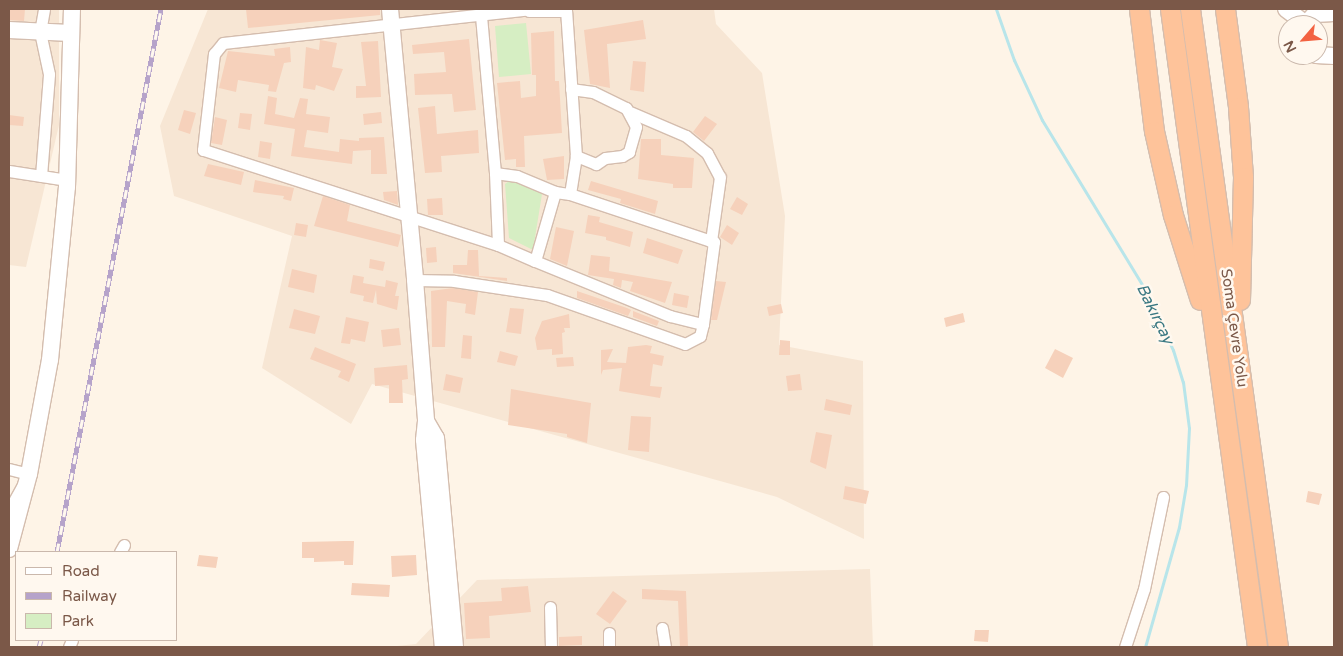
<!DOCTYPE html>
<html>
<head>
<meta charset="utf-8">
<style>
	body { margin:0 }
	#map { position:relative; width:1343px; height:656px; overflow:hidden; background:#fef4e7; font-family:"Varela Round",sans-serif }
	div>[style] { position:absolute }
	.residential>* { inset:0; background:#f7e6d4 }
	.green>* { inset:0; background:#d6eec3 }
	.stream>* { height:3px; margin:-1.5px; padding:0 1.5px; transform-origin:1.5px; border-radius:1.5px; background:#b8e5ea }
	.building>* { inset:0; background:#f6d1bb }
	.roads { filter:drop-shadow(1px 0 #d4bdae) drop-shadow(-1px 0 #d4bdae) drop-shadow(0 1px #d4bdae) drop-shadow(0 -1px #d4bdae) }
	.minor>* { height:11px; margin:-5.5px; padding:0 5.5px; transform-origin:5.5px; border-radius:5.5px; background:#fff }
	.secondary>* { height:16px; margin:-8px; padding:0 8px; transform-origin:8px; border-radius:8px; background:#fff }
	.trunk>* { height:19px; margin:-9.5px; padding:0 9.5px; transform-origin:9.5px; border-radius:9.5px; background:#fec39a }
	.rail>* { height:5px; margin-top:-2.5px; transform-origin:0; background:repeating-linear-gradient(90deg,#fff8ef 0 9px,#b6a3ca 0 18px); box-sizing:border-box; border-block:1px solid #b6a3ca }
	span { translate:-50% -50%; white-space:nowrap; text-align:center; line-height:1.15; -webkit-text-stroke:5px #fff8ef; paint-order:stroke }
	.street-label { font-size:15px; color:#7b5848 }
	.water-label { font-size:16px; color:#3a7882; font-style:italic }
	.frame { position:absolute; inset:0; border:10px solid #7b5848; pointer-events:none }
	.legend { position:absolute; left:15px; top:551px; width:162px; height:90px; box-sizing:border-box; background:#fff8ef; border:1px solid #cab8ac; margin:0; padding:6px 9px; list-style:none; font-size:15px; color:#7b5848 }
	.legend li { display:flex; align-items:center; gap:10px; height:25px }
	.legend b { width:25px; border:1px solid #cab8ac }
	.north { position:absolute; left:1278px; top:15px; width:50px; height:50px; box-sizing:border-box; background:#fff8ef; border:1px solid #cab8ac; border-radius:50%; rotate:243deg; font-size:14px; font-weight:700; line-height:20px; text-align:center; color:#7b5848 }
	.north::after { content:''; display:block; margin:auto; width:18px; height:22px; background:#f36241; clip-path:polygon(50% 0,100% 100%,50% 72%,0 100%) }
</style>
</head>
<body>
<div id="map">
	<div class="residential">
		<i style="clip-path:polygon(9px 9px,59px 9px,59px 125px,26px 267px,9px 265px)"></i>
		<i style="clip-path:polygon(208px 9px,714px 9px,716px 24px,762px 73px,785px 216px,779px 345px,863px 361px,864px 539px,777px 497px,372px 384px,351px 424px,262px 368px,292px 236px,174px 196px,160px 126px)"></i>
		<i style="clip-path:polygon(870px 569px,873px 647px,387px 647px,416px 644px,477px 580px)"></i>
	</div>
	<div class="green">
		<i style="clip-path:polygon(526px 23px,531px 74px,499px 77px,495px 26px)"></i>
		<i style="clip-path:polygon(512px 179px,542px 194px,533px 250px,509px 238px,505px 184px)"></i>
	</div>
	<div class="stream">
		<i style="left:996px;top:9px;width:54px;rotate:70.6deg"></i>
		<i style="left:1014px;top:60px;width:66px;rotate:65deg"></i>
		<i style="left:1042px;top:120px;width:194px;rotate:58.7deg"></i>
		<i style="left:1143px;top:286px;width:71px;rotate:64.9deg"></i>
		<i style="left:1173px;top:350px;width:34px;rotate:73deg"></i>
		<i style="left:1183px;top:382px;width:46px;rotate:82.6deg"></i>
		<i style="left:1189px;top:428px;width:57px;rotate:93deg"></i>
		<i style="left:1186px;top:485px;width:43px;rotate:99.5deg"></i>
		<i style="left:1179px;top:527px;width:125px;rotate:105.8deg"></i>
	</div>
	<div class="building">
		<i style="clip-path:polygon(9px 9px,25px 9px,24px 21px,9px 20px)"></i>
		<i style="clip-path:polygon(246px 9px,380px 9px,380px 15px,248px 28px)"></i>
		<i style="clip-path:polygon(643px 20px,646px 39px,607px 44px,610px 88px,590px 84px,584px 30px)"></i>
		<i style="clip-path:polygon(554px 31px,555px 81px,559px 81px,562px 133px,524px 136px,525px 167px,516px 167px,516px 159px,505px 160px,497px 83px,520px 81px,521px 98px,536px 96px,536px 75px,532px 75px,531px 33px)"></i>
		<i style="clip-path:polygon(469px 39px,476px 110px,454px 112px,452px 94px,415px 95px,414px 74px,446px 72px,444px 52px,413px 54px,412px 45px)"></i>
		<i style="clip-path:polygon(320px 40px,337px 43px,332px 67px,343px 69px,334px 91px,316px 85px,315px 90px,303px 88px,306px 47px,319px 50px)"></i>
		<i style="clip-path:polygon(378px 41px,381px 97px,356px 98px,356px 86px,366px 86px,361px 42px)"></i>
		<i style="clip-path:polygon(290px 47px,291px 62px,284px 63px,276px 92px,268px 91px,269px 85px,238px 80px,236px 92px,219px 88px,228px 51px,275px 56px,274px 49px)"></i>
		<i style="clip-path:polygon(633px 61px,646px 62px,644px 92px,630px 90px)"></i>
		<i style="clip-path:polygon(268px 96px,277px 98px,275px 114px,294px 118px,300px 98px,308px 99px,306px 114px,330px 117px,328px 133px,307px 130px,304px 147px,339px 152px,340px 139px,359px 141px,359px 138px,384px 137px,387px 174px,371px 174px,371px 150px,353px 151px,352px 164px,291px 156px,295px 129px,264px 124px)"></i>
		<i style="clip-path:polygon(435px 106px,437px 134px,478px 130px,479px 153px,441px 156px,442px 172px,425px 173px,418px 108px)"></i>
		<i style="clip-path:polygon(184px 110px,196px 113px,190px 134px,178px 130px)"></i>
		<i style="clip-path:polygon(381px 112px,382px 123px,364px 125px,363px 114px)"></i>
		<i style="clip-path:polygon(240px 113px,252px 114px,250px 130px,238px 128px)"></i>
		<i style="clip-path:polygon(9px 115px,24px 117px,23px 126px,9px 125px)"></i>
		<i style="clip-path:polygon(705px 116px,717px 124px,704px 141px,693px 132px)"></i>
		<i style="clip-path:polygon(215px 117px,227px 120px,222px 145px,211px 143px)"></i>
		<i style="clip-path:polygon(641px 139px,661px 139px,661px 155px,694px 158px,692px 188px,673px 188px,673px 184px,638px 179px)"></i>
		<i style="clip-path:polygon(260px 141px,272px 143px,270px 159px,258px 157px)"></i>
		<i style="clip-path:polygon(564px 156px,564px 179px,547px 180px,543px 159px)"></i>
		<i style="clip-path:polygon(208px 164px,244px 172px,241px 185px,204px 176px)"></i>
		<i style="clip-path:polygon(255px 180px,294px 188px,291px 201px,283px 199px,284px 196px,253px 192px)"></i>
		<i style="clip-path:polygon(591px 181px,658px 201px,655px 214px,620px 203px,621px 199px,588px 190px)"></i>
		<i style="clip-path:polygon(397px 191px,398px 205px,384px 200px,383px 192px)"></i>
		<i style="clip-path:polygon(323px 196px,350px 205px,347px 221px,401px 235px,398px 247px,314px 226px)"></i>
		<i style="clip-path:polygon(737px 197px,748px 204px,742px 215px,730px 209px)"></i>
		<i style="clip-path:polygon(442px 198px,443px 215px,428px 215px,427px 199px)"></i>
		<i style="clip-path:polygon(588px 215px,600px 217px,599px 222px,633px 232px,630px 247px,606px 240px,606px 237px,585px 233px)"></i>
		<i style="clip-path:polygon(296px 223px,308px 225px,306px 237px,294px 235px)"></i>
		<i style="clip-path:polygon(727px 225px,739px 233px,732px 245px,720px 237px)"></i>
		<i style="clip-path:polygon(556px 227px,574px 231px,567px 266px,550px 259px)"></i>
		<i style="clip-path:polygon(647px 238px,683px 250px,678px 264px,643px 253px)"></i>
		<i style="clip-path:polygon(436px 247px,437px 262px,427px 263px,426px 248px)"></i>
		<i style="clip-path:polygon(468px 250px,478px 250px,479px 276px,507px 278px,507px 281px,453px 273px,453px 265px,467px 265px)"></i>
		<i style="clip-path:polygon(591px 255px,610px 257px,609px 271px,672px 282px,665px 303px,630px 291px,633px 282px,622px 280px,621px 288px,613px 285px,614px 279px,588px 275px)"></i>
		<i style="clip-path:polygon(370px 259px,385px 262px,383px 271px,369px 268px)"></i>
		<i style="clip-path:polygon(292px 269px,317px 275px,314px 293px,288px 287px)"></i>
		<i style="clip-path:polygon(353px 275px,364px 277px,363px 283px,385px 287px,386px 280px,398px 283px,395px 296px,399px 296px,397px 310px,377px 304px,376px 290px,373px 303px,363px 301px,364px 296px,350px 293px)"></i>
		<i style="clip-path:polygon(716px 281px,726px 282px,717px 320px,711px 320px)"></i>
		<i style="clip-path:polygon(453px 288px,478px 292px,475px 315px,465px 313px,466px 304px,447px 301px,445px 347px,432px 347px,431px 291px)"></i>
		<i style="clip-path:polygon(577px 291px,627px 308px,631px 310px,628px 316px,577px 298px)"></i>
		<i style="clip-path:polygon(674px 293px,689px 296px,687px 308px,672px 305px)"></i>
		<i style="clip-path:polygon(781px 304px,783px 313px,769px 316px,767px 307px)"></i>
		<i style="clip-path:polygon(510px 308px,524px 309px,521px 334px,506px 332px)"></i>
		<i style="clip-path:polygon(294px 309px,320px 316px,315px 334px,289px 328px)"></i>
		<i style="clip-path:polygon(633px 311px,659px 321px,657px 326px,633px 317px)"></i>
		<i style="clip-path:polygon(963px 313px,965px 322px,946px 327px,944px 318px)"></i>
		<i style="clip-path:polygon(569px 314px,570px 328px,564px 328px,565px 332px,562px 333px,563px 354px,552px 355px,552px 349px,537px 350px,535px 338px,542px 321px)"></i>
		<i style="clip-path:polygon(346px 317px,369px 322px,365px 342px,351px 339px,350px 344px,341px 343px)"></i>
		<i style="clip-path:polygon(399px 328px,401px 345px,383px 347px,381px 330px)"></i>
		<i style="clip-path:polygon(463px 335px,472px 336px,471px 359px,461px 358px)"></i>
		<i style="clip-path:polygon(780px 340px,790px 341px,790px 355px,779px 355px)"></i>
		<i style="clip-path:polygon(646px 345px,652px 346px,650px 353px,664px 356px,662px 366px,653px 364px,650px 386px,662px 387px,660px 398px,619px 391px,622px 368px,603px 370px,601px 375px,601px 350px,613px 349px,607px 362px,626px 363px,628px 347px)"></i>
		<i style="clip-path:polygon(315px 347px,356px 364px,349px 382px,338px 377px,341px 371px,310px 359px)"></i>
		<i style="clip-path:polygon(1055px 349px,1073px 358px,1063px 378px,1045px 368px)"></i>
		<i style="clip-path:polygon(500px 351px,518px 356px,515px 366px,497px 362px)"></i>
		<i style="clip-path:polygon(573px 357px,574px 366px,557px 367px,556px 358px)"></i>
		<i style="clip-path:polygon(407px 365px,408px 379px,402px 380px,403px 403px,389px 403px,389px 385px,375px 386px,374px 368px)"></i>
		<i style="clip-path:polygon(446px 374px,463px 378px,460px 393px,443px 390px)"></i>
		<i style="clip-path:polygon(800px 374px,802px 390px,788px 391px,786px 376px)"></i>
		<i style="clip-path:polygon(511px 389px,591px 403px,587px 443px,567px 437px,567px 434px,508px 425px)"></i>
		<i style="clip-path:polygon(826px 399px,852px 405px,850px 415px,824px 410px)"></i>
		<i style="clip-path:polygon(631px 416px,651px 417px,649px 452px,628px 450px)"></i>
		<i style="clip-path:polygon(816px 432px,832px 435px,826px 469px,810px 462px)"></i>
		<i style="clip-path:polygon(845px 486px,869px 491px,866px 504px,843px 499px)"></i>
		<i style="clip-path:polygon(1308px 491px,1322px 494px,1319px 505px,1306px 502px)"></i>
		<i style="clip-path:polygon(345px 541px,354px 541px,353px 565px,344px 565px,344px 561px,314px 562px,314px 558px,302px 558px,302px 542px)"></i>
		<i style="clip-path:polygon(199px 555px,218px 557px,216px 568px,197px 566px)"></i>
		<i style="clip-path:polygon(416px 555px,417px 575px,392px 577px,391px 556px)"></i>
		<i style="clip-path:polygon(352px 583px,390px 585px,389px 597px,351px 595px)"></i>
		<i style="clip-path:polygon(528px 586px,531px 612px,489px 616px,490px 638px,466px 639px,464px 603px,502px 601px,501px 588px)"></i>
		<i style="clip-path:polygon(642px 589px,686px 591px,688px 647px,680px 647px,678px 601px,642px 599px)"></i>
		<i style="clip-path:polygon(613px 591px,627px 601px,610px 624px,596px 614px)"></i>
		<i style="clip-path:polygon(975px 630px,989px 630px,988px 642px,974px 641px)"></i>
		<i style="clip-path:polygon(582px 636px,582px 645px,559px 646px,559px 637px)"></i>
	</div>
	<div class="roads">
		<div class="minor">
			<i style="left:481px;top:16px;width:158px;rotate:84.9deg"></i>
			<i style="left:495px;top:173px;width:22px;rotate:8deg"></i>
			<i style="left:517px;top:176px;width:41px;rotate:22.8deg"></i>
			<i style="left:555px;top:192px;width:15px;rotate:8deg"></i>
			<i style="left:570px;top:194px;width:38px;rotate:-81deg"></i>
			<i style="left:576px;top:156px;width:145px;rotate:-93.9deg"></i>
			<i style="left:566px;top:11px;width:37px;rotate:180deg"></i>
			<i style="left:571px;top:89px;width:22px;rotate:8deg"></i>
			<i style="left:593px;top:92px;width:37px;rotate:26deg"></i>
			<i style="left:626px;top:108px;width:21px;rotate:62deg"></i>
			<i style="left:636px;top:127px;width:26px;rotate:106deg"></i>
			<i style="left:629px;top:152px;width:8px;rotate:150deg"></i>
			<i style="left:622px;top:156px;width:17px;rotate:173deg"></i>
			<i style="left:605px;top:158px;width:11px;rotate:146deg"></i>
			<i style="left:596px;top:164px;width:22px;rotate:-158deg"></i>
			<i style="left:630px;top:112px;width:61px;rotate:23.2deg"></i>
			<i style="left:686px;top:136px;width:27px;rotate:39deg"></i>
			<i style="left:707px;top:153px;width:27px;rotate:62deg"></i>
			<i style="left:720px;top:177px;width:65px;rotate:98deg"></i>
			<i style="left:9px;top:171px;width:59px;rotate:8.8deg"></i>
			<i style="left:495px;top:173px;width:72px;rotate:87.6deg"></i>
			<i style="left:498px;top:245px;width:310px;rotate:-162.1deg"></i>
			<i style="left:203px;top:150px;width:97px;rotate:-83.5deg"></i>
			<i style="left:214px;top:54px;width:14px;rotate:-51deg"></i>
			<i style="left:223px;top:43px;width:308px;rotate:-6.3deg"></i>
			<i style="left:41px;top:176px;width:102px;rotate:-85.5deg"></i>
			<i style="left:49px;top:74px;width:43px;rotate:-102.1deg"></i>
			<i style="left:40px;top:32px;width:23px;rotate:-80deg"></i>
			<i style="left:498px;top:245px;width:40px;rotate:23.4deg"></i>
			<i style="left:535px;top:261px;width:72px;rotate:-73.8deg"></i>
			<i style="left:535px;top:261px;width:146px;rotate:22.2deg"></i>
			<i style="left:670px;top:316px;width:34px;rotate:14deg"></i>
			<i style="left:703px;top:324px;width:83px;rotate:-82.4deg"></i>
			<i style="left:714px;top:242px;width:152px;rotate:-161.6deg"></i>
			<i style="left:415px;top:280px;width:39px;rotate:1deg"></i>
			<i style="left:454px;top:281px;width:94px;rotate:8.6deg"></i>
			<i style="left:547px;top:295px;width:146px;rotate:19.5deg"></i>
			<i style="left:685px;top:344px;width:17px;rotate:-28deg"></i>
			<i style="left:700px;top:336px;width:12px;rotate:-76deg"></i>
			<i style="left:9px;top:469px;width:21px;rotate:14deg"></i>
			<i style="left:29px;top:474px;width:41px;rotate:119.1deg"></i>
			<i style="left:120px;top:552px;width:8px;rotate:-60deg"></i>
			<i style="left:550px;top:607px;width:40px;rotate:88.6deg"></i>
			<i style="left:662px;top:628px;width:19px;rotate:81deg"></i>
			<i style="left:69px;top:647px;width:8px;rotate:-67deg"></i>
			<i style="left:609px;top:647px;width:14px;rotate:-90deg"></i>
			<i style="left:1125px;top:647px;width:61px;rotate:-71.9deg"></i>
			<i style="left:1144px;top:589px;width:94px;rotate:-78.3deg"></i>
		</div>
		<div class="secondary">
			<i style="left:390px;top:9px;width:272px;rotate:84.7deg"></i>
			<i style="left:415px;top:280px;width:141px;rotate:85.5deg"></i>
			<i style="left:426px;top:421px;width:19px;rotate:96deg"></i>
			<i style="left:424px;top:440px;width:208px;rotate:84.8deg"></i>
			<i style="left:1286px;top:9px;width:25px;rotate:37deg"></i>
			<i style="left:1305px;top:25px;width:15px;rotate:-48deg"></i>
			<i style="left:1315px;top:14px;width:19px;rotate:-3deg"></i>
			<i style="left:9px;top:30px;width:61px;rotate:2.8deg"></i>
			<i style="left:1316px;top:55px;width:18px;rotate:3deg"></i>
			<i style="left:426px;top:421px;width:20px;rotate:60deg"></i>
			<i style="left:436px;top:438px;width:210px;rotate:84.8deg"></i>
			<i style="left:9px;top:549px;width:78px;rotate:-75.1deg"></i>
			<i style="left:29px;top:474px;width:116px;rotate:-79.6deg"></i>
			<i style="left:50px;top:360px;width:174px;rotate:-84.4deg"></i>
			<i style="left:67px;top:187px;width:178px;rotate:-88.4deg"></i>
		</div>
		<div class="trunk">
			<i style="left:1139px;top:9px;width:123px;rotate:83deg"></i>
			<i style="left:1154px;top:131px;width:86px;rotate:77.3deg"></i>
			<i style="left:1173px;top:215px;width:89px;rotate:72.4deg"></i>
			<i style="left:1170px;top:9px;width:644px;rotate:82.23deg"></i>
			<i style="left:1190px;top:9px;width:644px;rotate:82.15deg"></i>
			<i style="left:1225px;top:9px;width:99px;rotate:82.4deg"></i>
			<i style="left:1238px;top:107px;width:70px;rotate:85.9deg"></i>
			<i style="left:1243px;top:177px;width:123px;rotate:91.4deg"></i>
		</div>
	</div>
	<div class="rail">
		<i style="left:57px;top:552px;width:553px;rotate:-79.16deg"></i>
		<i style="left:39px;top:647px;width:7px;rotate:-74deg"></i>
	</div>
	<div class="street-label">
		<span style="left:1234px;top:328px;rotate:82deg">Soma Çevre Yolu</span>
	</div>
	<div class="water-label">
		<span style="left:1155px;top:314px;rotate:64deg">Bakırçay</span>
	</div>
	<div class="frame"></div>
	<ul class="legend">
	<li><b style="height:6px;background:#fff"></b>Road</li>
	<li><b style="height:6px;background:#b6a3ca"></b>Railway</li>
	<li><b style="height:14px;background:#d6eec3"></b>Park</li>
	</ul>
	<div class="north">N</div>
</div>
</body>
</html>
